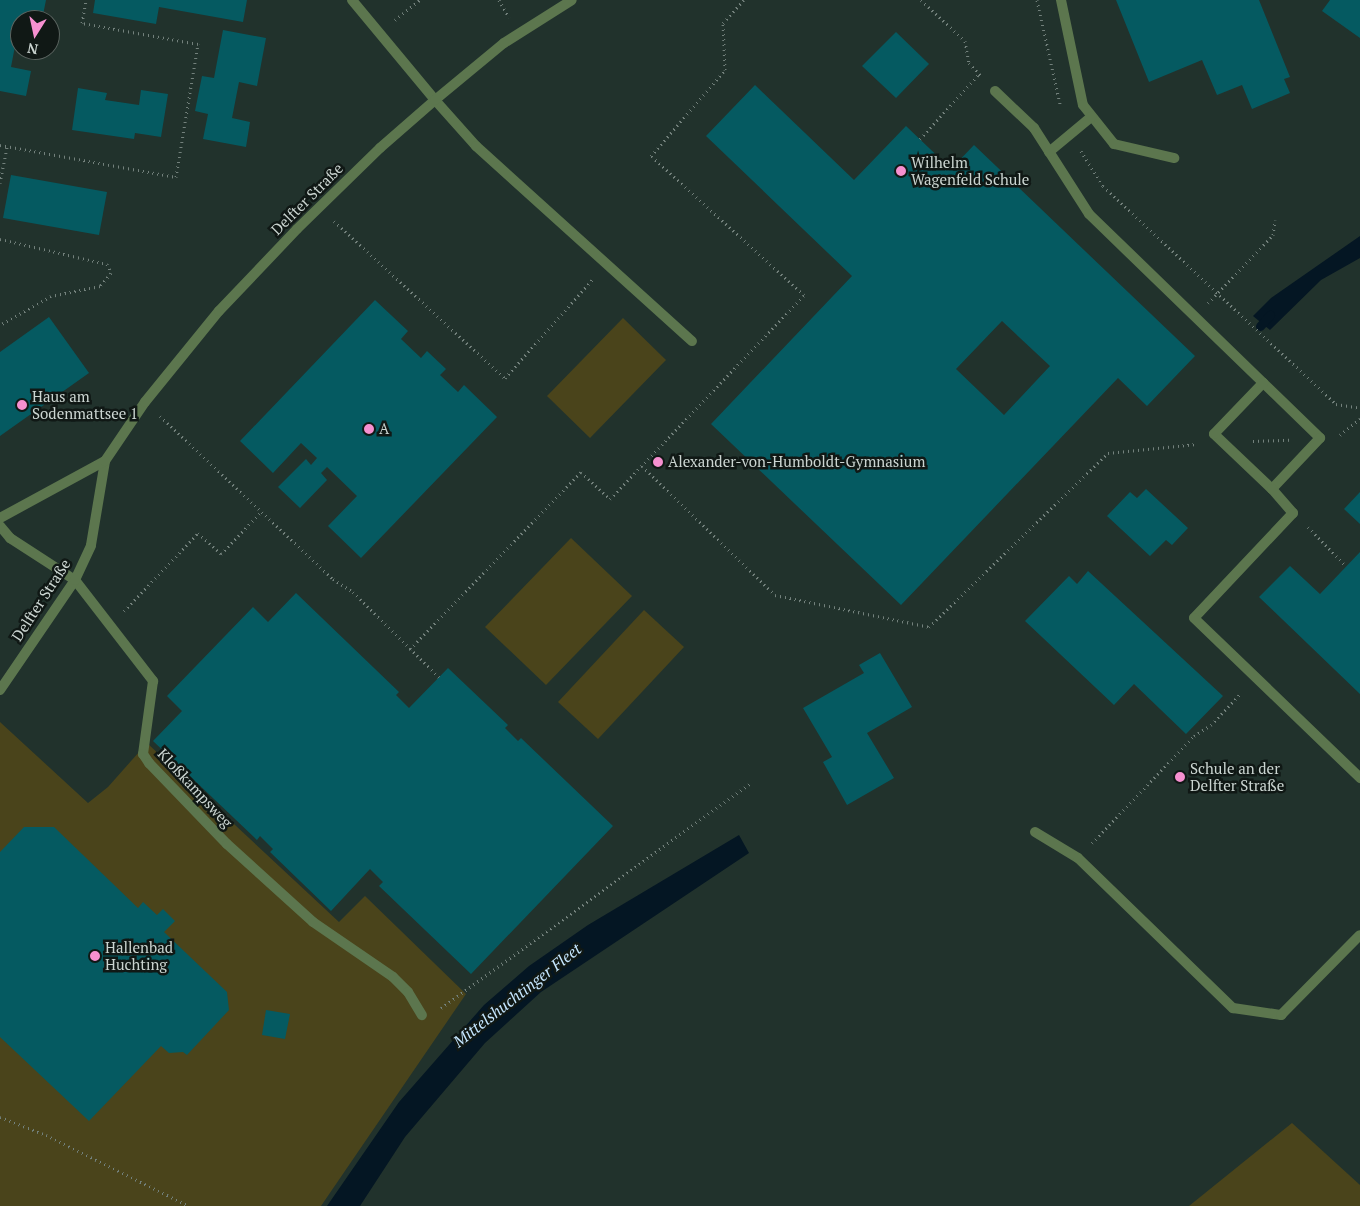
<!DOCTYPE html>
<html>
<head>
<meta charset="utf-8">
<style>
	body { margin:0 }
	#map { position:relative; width:1360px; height:1206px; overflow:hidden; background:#21322c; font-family:"PT Serif",serif }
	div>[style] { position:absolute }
	.green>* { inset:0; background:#4a441b }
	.water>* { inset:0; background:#041623 }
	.stream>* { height:9px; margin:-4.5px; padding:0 4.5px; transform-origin:4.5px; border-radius:4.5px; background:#041623 }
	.building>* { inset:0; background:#055a61 }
	.path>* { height:3px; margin-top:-1.5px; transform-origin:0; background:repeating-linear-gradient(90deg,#73817c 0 1px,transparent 0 5px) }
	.service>* { height:10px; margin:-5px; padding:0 5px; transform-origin:5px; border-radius:5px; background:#5c764e }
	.minor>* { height:10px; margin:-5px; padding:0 5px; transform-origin:5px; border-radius:5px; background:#5c764e }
	.dots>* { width:14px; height:14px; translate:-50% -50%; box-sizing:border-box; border:2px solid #101815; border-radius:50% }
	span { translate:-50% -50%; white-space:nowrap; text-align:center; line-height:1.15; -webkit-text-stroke:5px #101815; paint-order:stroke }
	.poi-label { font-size:15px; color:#cbd5d1 }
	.left { translate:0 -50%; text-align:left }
	.street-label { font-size:15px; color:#cbd5d1 }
	.water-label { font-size:16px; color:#c6e7ff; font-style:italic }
	.north { position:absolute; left:10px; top:10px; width:50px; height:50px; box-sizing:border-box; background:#101815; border:1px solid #5b6460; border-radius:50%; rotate:190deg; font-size:14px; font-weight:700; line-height:20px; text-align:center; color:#cbd5d1 }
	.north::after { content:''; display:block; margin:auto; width:18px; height:22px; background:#f690d0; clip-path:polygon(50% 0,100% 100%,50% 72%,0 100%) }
</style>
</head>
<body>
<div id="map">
	<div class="green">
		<i style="clip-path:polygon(623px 318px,666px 360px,590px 438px,547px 396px)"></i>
		<i style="clip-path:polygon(571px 538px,632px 596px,546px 685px,485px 627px)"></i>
		<i style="clip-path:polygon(644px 610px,684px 647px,598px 739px,558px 702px)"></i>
		<i style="clip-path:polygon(0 722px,88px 803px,108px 787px,147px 743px,339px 922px,365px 896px,466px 994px,321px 1206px,0 1206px)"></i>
		<i style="clip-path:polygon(1292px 1123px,1360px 1185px,1360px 1206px,1189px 1206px)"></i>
	</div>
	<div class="water">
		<i style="clip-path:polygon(1360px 236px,1360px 258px,1321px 280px,1270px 330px,1253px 316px,1271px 298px)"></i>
		<i style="clip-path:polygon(739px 835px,749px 853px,541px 992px,485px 1043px,405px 1137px,360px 1206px,327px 1206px,399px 1102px,484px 1005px,529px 966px,588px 925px)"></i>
	</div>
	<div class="stream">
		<i style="left:1260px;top:326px;width:15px;rotate:-48deg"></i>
	</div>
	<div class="building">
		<i style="clip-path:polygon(0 0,46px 0,42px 20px,20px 20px,11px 67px,31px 71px,26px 96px,0 91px)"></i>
		<i style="clip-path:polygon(95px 0,247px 0,243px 22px,159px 7px,156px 24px,93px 13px)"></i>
		<i style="clip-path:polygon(1116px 0,1259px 0,1290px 77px,1284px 79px,1290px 93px,1252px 109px,1242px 85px,1217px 95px,1202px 60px,1149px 82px)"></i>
		<i style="clip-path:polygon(1330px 0,1360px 0,1360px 38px,1322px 11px)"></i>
		<i style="clip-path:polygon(223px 30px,266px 38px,257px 86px,239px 82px,232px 118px,250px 122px,246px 147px,203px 139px,208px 114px,195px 111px,202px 76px,214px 78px)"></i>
		<i style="clip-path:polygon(896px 32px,929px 64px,896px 98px,862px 66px)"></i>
		<i style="clip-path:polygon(evenodd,755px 85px,854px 180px,906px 126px,951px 169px,974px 145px,1195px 356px,1147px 406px,1118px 378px,901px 605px,711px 424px,852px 276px,706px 136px,755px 85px,1002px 321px,1050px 366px,1004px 415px,956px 369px,1002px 321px)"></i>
		<i style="clip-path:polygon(78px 88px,107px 93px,105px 100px,139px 105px,141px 90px,168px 94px,161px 137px,135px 133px,134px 139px,72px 130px)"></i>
		<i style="clip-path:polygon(11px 175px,107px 192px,99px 235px,3px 218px)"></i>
		<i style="clip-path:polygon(375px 300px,408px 331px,401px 339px,421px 358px,427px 351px,446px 369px,440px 375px,458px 392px,464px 385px,497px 417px,361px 558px,328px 526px,357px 496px,327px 467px,321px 473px,327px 480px,300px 508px,278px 487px,306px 459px,311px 465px,317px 458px,301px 443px,273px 473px,240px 441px)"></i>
		<i style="clip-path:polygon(49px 317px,89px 373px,0 436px,0 352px)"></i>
		<i style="clip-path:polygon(1146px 489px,1188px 528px,1172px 545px,1166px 540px,1150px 556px,1107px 516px,1130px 492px,1137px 498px)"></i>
		<i style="clip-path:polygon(1360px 492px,1360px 524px,1344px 509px)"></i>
		<i style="clip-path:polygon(1360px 552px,1360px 694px,1259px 597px,1290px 566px,1320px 594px)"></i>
		<i style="clip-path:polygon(1088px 571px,1223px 696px,1186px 734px,1134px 684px,1114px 705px,1025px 621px,1069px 576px,1077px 584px)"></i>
		<i style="clip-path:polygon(296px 593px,399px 692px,396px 695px,409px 708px,448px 668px,508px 725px,505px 728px,518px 741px,521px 738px,613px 826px,471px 974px,379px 886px,383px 882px,370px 869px,331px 911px,270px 852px,273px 849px,260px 836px,257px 840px,153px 741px,182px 711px,167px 696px,253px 607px,268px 622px)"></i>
		<i style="clip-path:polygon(880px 653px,912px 707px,867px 733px,894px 778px,847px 805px,823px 762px,832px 757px,803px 708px,864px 673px,859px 665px)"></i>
		<i style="clip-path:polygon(24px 827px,54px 827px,138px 908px,143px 902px,157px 915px,163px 909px,175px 921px,164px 932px,227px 992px,229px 1010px,187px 1055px,183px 1052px,169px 1053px,161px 1046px,89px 1121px,0 1037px,0 852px)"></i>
		<i style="clip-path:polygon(266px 1010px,290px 1014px,285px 1039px,262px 1035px)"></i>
	</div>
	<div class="path">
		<i style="left:499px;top:0;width:20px;rotate:60deg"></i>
		<i style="left:921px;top:0;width:60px;rotate:43deg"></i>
		<i style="left:965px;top:41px;width:22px;rotate:80deg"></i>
		<i style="left:969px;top:63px;width:19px;rotate:47deg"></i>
		<i style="left:1037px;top:0;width:107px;rotate:77.5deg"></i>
		<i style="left:395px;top:20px;width:32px;rotate:-39deg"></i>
		<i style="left:920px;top:139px;width:88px;rotate:-47.8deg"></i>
		<i style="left:0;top:145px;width:179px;rotate:10.3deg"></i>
		<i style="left:176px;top:177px;width:135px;rotate:-80.6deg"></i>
		<i style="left:198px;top:44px;width:118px;rotate:-169.7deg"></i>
		<i style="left:82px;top:23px;width:23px;rotate:-80deg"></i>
		<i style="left:1081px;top:151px;width:41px;rotate:57.8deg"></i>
		<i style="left:1103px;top:186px;width:319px;rotate:43.1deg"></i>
		<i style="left:1336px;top:404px;width:24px;rotate:9deg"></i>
		<i style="left:0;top:183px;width:38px;rotate:-79deg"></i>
		<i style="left:334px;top:221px;width:232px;rotate:42.6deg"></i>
		<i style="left:505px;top:378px;width:132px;rotate:-48.4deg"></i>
		<i style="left:0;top:239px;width:110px;rotate:13.2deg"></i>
		<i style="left:107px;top:264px;width:10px;rotate:66deg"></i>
		<i style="left:111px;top:273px;width:17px;rotate:130deg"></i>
		<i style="left:100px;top:286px;width:50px;rotate:168.5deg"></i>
		<i style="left:51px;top:296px;width:59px;rotate:150.4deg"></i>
		<i style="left:1208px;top:303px;width:94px;rotate:-46.3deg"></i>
		<i style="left:1273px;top:235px;width:15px;rotate:-82deg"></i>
		<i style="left:160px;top:416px;width:238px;rotate:43.3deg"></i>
		<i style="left:333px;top:579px;width:24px;rotate:33deg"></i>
		<i style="left:353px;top:592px;width:121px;rotate:44.7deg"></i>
		<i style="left:1340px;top:435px;width:26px;rotate:-39deg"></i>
		<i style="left:1253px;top:441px;width:36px;rotate:-2deg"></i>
		<i style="left:642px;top:466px;width:185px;rotate:44.1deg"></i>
		<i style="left:775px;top:595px;width:157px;rotate:11.7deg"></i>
		<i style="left:929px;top:627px;width:250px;rotate:-44.2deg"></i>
		<i style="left:1108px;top:453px;width:89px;rotate:-5.8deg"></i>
		<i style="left:1308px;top:527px;width:54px;rotate:45.7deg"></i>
		<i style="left:124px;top:611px;width:108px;rotate:-46.5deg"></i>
		<i style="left:198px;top:533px;width:31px;rotate:42deg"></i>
		<i style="left:221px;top:554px;width:58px;rotate:-46.4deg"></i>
		<i style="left:410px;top:649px;width:246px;rotate:-46deg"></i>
		<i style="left:581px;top:472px;width:40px;rotate:43deg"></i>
		<i style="left:610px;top:499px;width:282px;rotate:-46.4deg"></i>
		<i style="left:804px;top:295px;width:207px;rotate:-137.7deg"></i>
		<i style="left:651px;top:156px;width:113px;rotate:-49.3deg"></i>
		<i style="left:725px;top:70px;width:47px;rotate:-92.4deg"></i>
		<i style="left:723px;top:23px;width:31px;rotate:-48deg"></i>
		<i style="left:1092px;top:843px;width:148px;rotate:-46.4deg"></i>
		<i style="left:1194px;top:736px;width:20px;rotate:-33deg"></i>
		<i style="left:1211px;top:725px;width:45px;rotate:-46.8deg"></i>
		<i style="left:441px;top:1008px;width:384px;rotate:-36deg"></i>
		<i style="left:0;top:1117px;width:49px;rotate:21.4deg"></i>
		<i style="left:46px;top:1135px;width:160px;rotate:26.4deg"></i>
	</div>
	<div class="service">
		<i style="left:1061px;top:0;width:107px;rotate:78.2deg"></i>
		<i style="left:1083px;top:105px;width:50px;rotate:51.5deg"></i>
		<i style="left:1114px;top:144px;width:62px;rotate:13.1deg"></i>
		<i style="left:995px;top:91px;width:54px;rotate:43.5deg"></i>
		<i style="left:1034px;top:128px;width:102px;rotate:57.4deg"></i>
		<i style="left:1089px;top:214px;width:322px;rotate:44.1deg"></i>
		<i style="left:1320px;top:438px;width:70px;rotate:133.3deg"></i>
		<i style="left:1272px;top:489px;width:80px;rotate:-136.5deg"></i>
		<i style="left:1214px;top:434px;width:71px;rotate:-46.1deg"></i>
		<i style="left:435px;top:100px;width:62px;rotate:48.3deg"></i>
		<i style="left:476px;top:146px;width:291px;rotate:42.1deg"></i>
		<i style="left:1049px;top:152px;width:55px;rotate:-39.8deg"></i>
		<i style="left:1272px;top:489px;width:32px;rotate:49deg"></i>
		<i style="left:1293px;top:513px;width:144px;rotate:133.3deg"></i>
		<i style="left:1194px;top:618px;width:231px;rotate:43.9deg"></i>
		<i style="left:0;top:526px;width:16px;rotate:50deg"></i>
		<i style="left:10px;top:538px;width:77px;rotate:32.9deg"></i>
		<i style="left:75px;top:580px;width:128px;rotate:52.3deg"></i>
		<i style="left:153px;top:681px;width:74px;rotate:97.8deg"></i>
		<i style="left:143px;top:754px;width:11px;rotate:56deg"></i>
		<i style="left:149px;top:763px;width:112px;rotate:46.1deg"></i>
		<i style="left:227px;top:844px;width:116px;rotate:42.2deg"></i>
		<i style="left:313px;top:922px;width:97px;rotate:34.5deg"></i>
		<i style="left:393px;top:977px;width:21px;rotate:45deg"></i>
		<i style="left:408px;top:992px;width:27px;rotate:59deg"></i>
		<i style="left:0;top:690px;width:133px;rotate:-55.7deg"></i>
		<i style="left:75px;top:580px;width:38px;rotate:-65deg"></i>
		<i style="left:91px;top:545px;width:85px;rotate:-80.5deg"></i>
		<i style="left:1035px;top:832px;width:50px;rotate:31.2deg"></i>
		<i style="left:1078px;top:858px;width:216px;rotate:44.1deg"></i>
		<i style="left:1233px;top:1008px;width:49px;rotate:8.3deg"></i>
		<i style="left:1281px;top:1015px;width:112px;rotate:-45.4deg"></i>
	</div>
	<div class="minor">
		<i style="left:352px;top:0;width:130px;rotate:50.3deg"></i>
		<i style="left:0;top:518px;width:119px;rotate:-28.5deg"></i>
		<i style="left:105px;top:461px;width:71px;rotate:-55.9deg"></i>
		<i style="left:145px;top:402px;width:117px;rotate:-50.9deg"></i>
		<i style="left:219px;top:311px;width:113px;rotate:-46.4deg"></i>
		<i style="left:297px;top:229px;width:116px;rotate:-44.3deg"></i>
		<i style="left:380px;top:148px;width:73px;rotate:-41.1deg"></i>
		<i style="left:435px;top:100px;width:89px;rotate:-39.6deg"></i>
		<i style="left:504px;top:43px;width:80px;rotate:-32.3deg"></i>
	</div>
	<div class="dots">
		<i style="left:901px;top:171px;background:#f690d0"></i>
		<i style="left:22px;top:405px;background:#f690d0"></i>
		<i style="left:369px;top:429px;background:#f690d0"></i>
		<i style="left:658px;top:462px;background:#f690d0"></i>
		<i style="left:1180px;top:777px;background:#f690d0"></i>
		<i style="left:95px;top:956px;background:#f690d0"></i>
	</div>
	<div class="poi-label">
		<span class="left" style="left:911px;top:171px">Wilhelm<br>Wagenfeld Schule</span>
		<span class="left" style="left:32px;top:405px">Haus am<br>Sodenmattsee 1</span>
		<span class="left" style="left:379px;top:429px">A</span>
		<span class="left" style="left:668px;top:462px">Alexander-von-Humboldt-Gymnasium</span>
		<span class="left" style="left:1190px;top:777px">Schule an der<br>Delfter Straße</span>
		<span class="left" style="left:105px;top:956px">Hallenbad<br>Huchting</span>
	</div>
	<div class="street-label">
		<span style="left:307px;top:199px;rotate:-45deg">Delfter Straße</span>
		<span style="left:41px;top:600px;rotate:-57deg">Delfter Straße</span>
		<span style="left:195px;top:788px;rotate:47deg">Kloßkampsweg</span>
	</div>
	<div class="water-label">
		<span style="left:517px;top:995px;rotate:-38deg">Mittelshuchtinger Fleet</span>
	</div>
	<div class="north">N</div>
</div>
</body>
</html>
